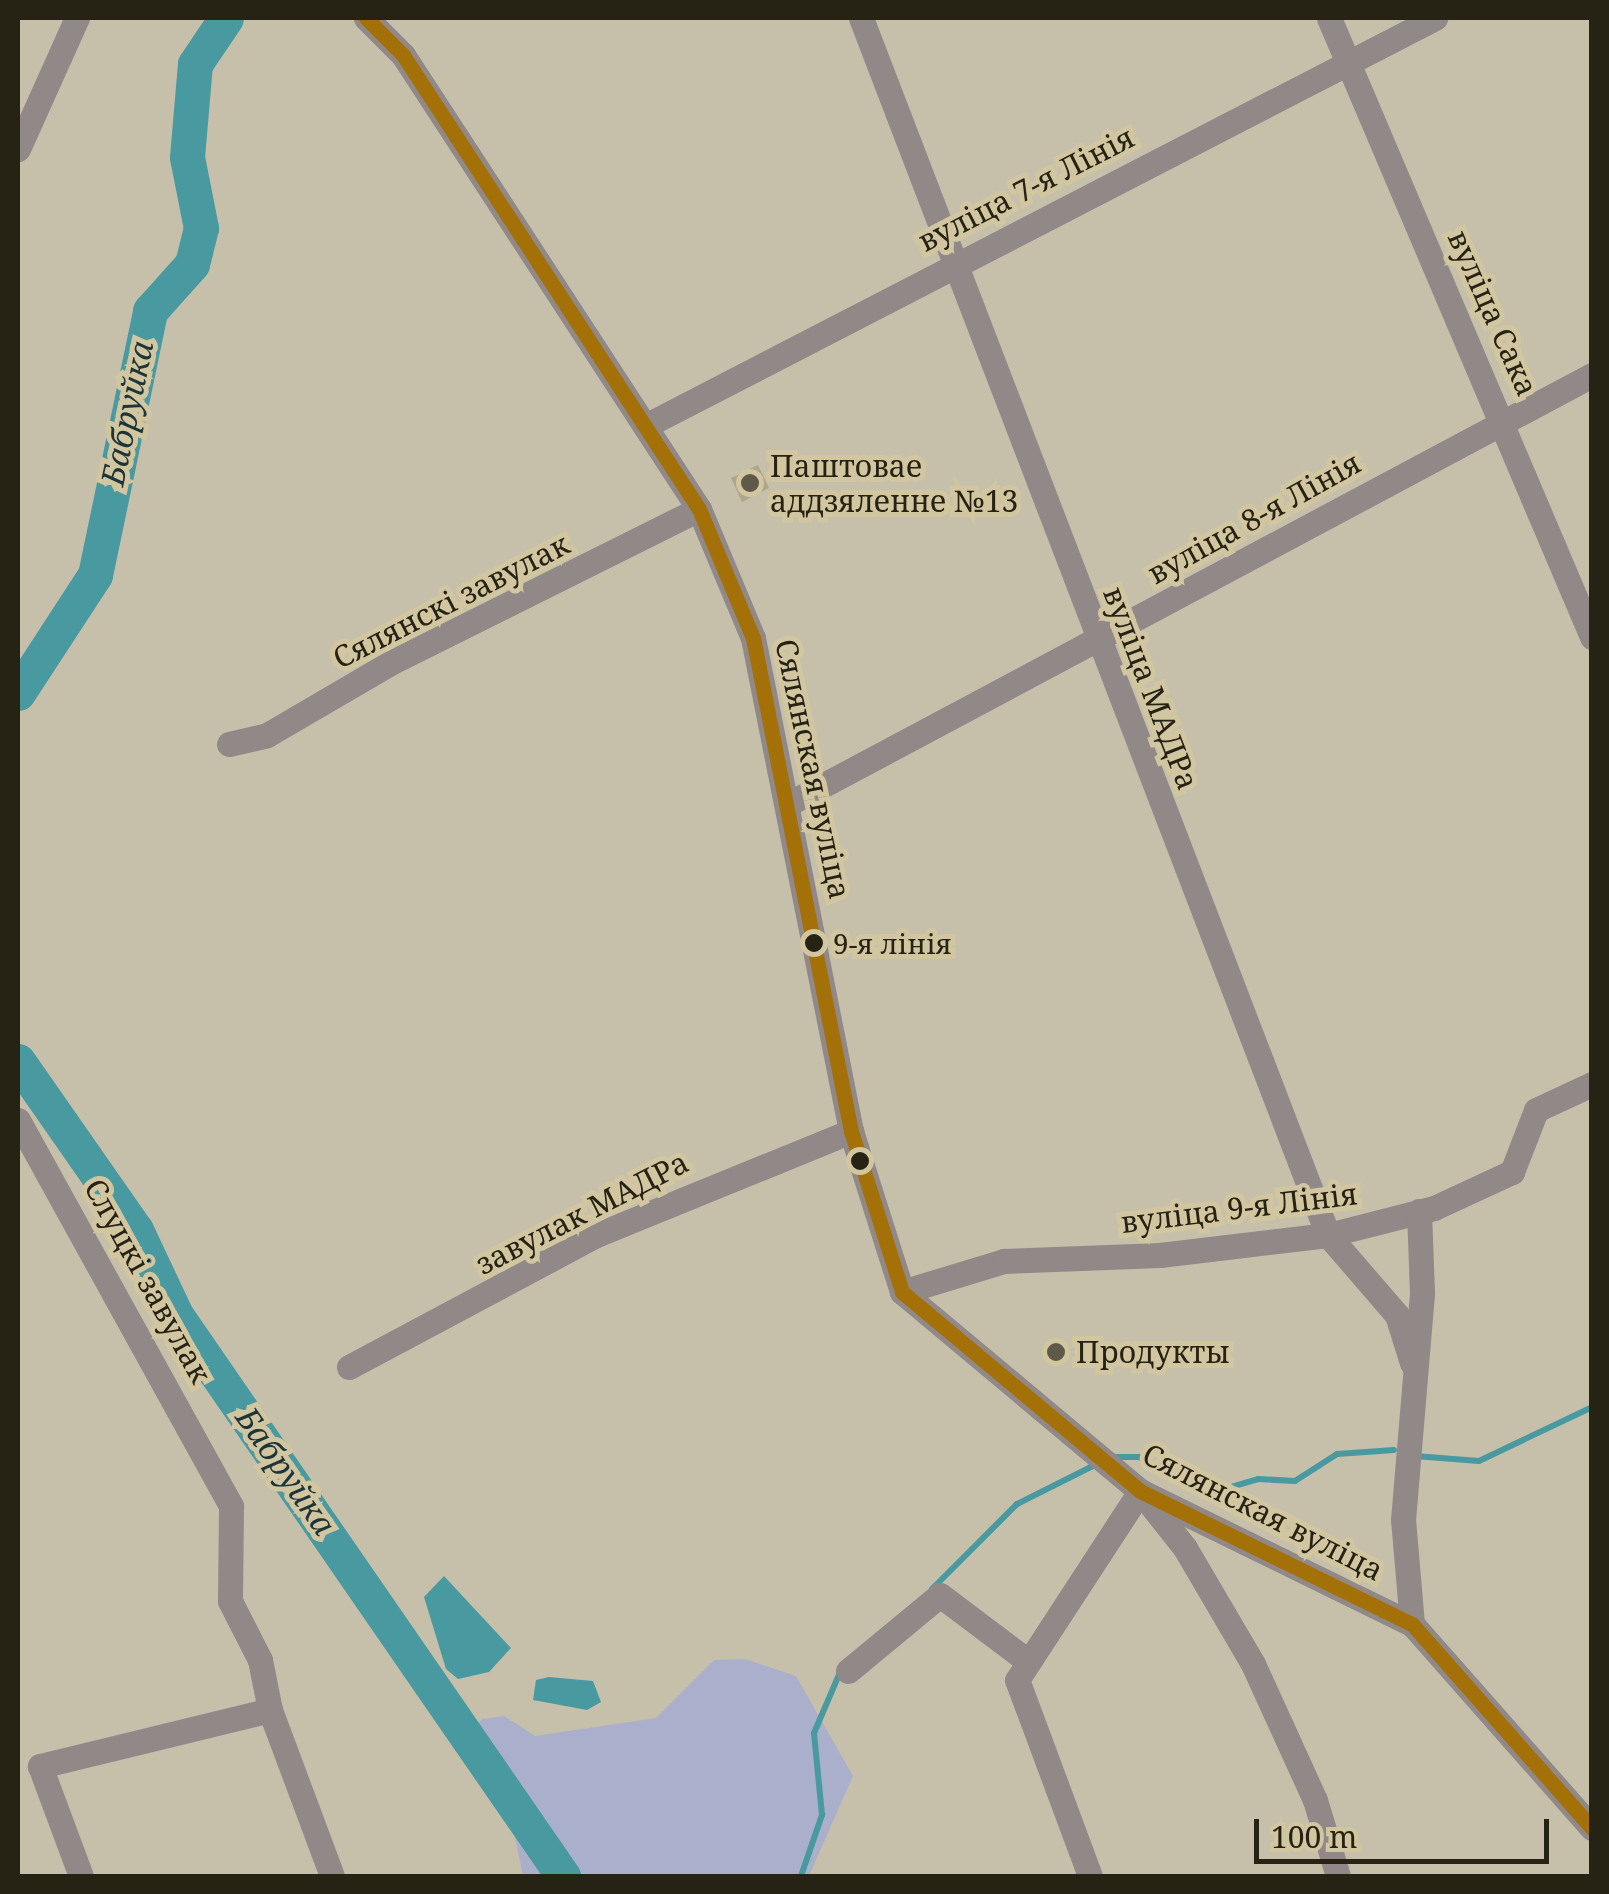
<!DOCTYPE html>
<html>
<head>
<meta charset="utf-8">
<style>
	body { margin:0 }
	#map { position:relative; width:1609px; height:1894px; overflow:hidden; background:#c6c0ab; font-family:"Noto Serif",serif }
	div>[style] { position:absolute }
	.green>* { inset:0; background:#aab0cb }
	.water>* { inset:0; background:#4999a1 }
	.stream>* { height:6px; margin:-3px; padding:0 3px; transform-origin:3px; border-radius:3px; background:#4999a1 }
	.river>* { height:35px; margin:-17.5px; padding:0 17.5px; transform-origin:17.5px; border-radius:17.5px; background:#4999a1 }
	.building>* { inset:0; background:#aea689 }
	.minor>* { height:25px; margin:-12.5px; padding:0 12.5px; transform-origin:12.5px; border-radius:12.5px; background:#918888 }
	.bus-1>* { height:15px; margin:-7.5px; padding:0 7.5px; transform-origin:7.5px; border-radius:7.5px; background:#a37108 }
	.dots>* { width:28px; height:28px; translate:-50% -50%; box-sizing:border-box; border:5px solid #d1c6a0; border-radius:50% }
	span { translate:-50% -50%; white-space:nowrap; text-align:center; line-height:1.15; -webkit-text-stroke:10px #d1c6a0; paint-order:stroke }
	.bus-label { font-size:28px; color:#262214 }
	.left { translate:0 -50%; text-align:left }
	.street-label { font-size:30px; color:#262214 }
	.poi-label { font-size:30px; color:#262214 }
	.water-label { font-size:32px; color:#1d3439; font-style:italic }
	.frame { position:absolute; inset:0; border:20px solid #262214; pointer-events:none }
	.scale { position:absolute; left:1254px; top:1819px; width:295px; height:45px; box-sizing:border-box; border:5px solid #262214; border-top:0; padding-left:12px; font-size:30px; line-height:35px; white-space:nowrap; color:#262214; -webkit-text-stroke:8px #d1c6a0; paint-order:stroke }
</style>
</head>
<body>
<div id="map">
	<div class="green">
		<i style="clip-path:polygon(745px 1659px,796px 1676px,853px 1776px,809px 1876px,523px 1876px,514px 1833px,461px 1745px,482px 1719px,504px 1716px,535px 1736px,656px 1718px,714px 1660px)"></i>
	</div>
	<div class="water">
		<i style="clip-path:polygon(444px 1576px,511px 1648px,489px 1672px,458px 1679px,446px 1669px,424px 1597px)"></i>
		<i style="clip-path:polygon(549px 1677px,593px 1681px,601px 1702px,587px 1710px,533px 1700px,536px 1680px)"></i>
	</div>
	<div class="stream">
		<i style="left:1415px;top:1456px;width:64px;rotate:4.5deg"></i>
		<i style="left:1479px;top:1461px;width:125px;rotate:-25.5deg"></i>
		<i style="left:1113px;top:1457px;width:26px"></i>
		<i style="left:1139px;top:1457px;width:80px;rotate:26.6deg"></i>
		<i style="left:1211px;top:1493px;width:49px;rotate:-16.6deg"></i>
		<i style="left:1258px;top:1479px;width:37px;rotate:3deg"></i>
		<i style="left:1295px;top:1481px;width:50px;rotate:-32.7deg"></i>
		<i style="left:1337px;top:1454px;width:57px;rotate:-4deg"></i>
		<i style="left:932px;top:1589px;width:120px;rotate:-45deg"></i>
		<i style="left:1017px;top:1504px;width:87px;rotate:-26.6deg"></i>
		<i style="left:801px;top:1876px;width:65px;rotate:-71deg"></i>
		<i style="left:822px;top:1815px;width:82px;rotate:-95.6deg"></i>
		<i style="left:814px;top:1733px;width:69px;rotate:-66.8deg"></i>
	</div>
	<div class="river">
		<i style="left:18px;top:693px;width:141px;rotate:-56.9deg"></i>
		<i style="left:95px;top:575px;width:270px;rotate:-78.2deg"></i>
		<i style="left:150px;top:311px;width:63px;rotate:-48.2deg"></i>
		<i style="left:192px;top:264px;width:37px;rotate:-76deg"></i>
		<i style="left:201px;top:228px;width:72px;rotate:-101.2deg"></i>
		<i style="left:187px;top:157px;width:93px;rotate:-85.1deg"></i>
		<i style="left:195px;top:64px;width:55px;rotate:-56deg"></i>
		<i style="left:18px;top:1061px;width:206px;rotate:55.1deg"></i>
		<i style="left:136px;top:1230px;width:94px;rotate:64.8deg"></i>
		<i style="left:176px;top:1315px;width:682px;rotate:55.4deg"></i>
	</div>
	<div class="building">
		<i style="clip-path:polygon(758px 465px,769px 488px,742px 502px,731px 478px)"></i>
	</div>
	<div class="minor">
		<i style="left:366px;top:18px;width:52px;rotate:45deg"></i>
		<i style="left:403px;top:55px;width:542px;rotate:56.9deg"></i>
		<i style="left:699px;top:509px;width:140px;rotate:67.3deg"></i>
		<i style="left:753px;top:638px;width:503px;rotate:78.76deg"></i>
		<i style="left:851px;top:1131px;width:169px;rotate:72.4deg"></i>
		<i style="left:902px;top:1292px;width:310px;rotate:39.9deg"></i>
		<i style="left:1140px;top:1491px;width:303px;rotate:26.1deg"></i>
		<i style="left:1412px;top:1624px;width:272px;rotate:48.6deg"></i>
		<i style="left:861px;top:18px;width:1304px;rotate:69.01deg"></i>
		<i style="left:1328px;top:1235px;width:106px;rotate:49.2deg"></i>
		<i style="left:1397px;top:1315px;width:50px;rotate:72.6deg"></i>
		<i style="left:1329px;top:18px;width:673px;rotate:66.98deg"></i>
		<i style="left:18px;top:149px;width:144px;rotate:-65.8deg"></i>
		<i style="left:649px;top:424px;width:885px;rotate:-27.32deg"></i>
		<i style="left:229px;top:744px;width:39px;rotate:-13deg"></i>
		<i style="left:267px;top:735px;width:143px;rotate:-30.3deg"></i>
		<i style="left:390px;top:663px;width:345px;rotate:-26.5deg"></i>
		<i style="left:790px;top:803px;width:909px;rotate:-28.09deg"></i>
		<i style="left:18px;top:1120px;width:441px;rotate:61.1deg"></i>
		<i style="left:231px;top:1506px;width:95px;rotate:90.6deg"></i>
		<i style="left:230px;top:1601px;width:66px;rotate:63deg"></i>
		<i style="left:260px;top:1660px;width:51px;rotate:78.7deg"></i>
		<i style="left:270px;top:1710px;width:237px;rotate:166.3deg"></i>
		<i style="left:40px;top:1766px;width:117px;rotate:69.6deg"></i>
		<i style="left:902px;top:1292px;width:107px;rotate:-16.9deg"></i>
		<i style="left:1004px;top:1261px;width:156px;rotate:-2.2deg"></i>
		<i style="left:1160px;top:1255px;width:169px;rotate:-6.8deg"></i>
		<i style="left:1328px;top:1235px;width:109px;rotate:-14.3deg"></i>
		<i style="left:1434px;top:1208px;width:86px;rotate:-24.8deg"></i>
		<i style="left:1512px;top:1172px;width:66px;rotate:-68.8deg"></i>
		<i style="left:1536px;top:1110px;width:62px;rotate:-24.9deg"></i>
		<i style="left:349px;top:1367px;width:278px;rotate:-28.1deg"></i>
		<i style="left:594px;top:1236px;width:278px;rotate:-22.2deg"></i>
		<i style="left:1412px;top:1624px;width:104px;rotate:-94.9deg"></i>
		<i style="left:1403px;top:1520px;width:228px;rotate:-85.2deg"></i>
		<i style="left:1422px;top:1293px;width:82px;rotate:-92.1deg"></i>
		<i style="left:848px;top:1671px;width:119px;rotate:-39.6deg"></i>
		<i style="left:940px;top:1595px;width:111px;rotate:37deg"></i>
		<i style="left:270px;top:1710px;width:177px;rotate:69.5deg"></i>
		<i style="left:1090px;top:1876px;width:209px;rotate:-110.4deg"></i>
		<i style="left:1017px;top:1680px;width:225px;rotate:-56.9deg"></i>
		<i style="left:1140px;top:1491px;width:73px;rotate:51.7deg"></i>
		<i style="left:1185px;top:1548px;width:134px;rotate:59.6deg"></i>
		<i style="left:1253px;top:1664px;width:149px;rotate:65.5deg"></i>
		<i style="left:1315px;top:1800px;width:79px;rotate:73.2deg"></i>
	</div>
	<div class="bus-1">
		<i style="left:366px;top:18px;width:52px;rotate:45deg"></i>
		<i style="left:403px;top:55px;width:542px;rotate:56.9deg"></i>
		<i style="left:699px;top:509px;width:140px;rotate:67.3deg"></i>
		<i style="left:753px;top:638px;width:503px;rotate:78.76deg"></i>
		<i style="left:851px;top:1131px;width:169px;rotate:72.4deg"></i>
		<i style="left:902px;top:1292px;width:310px;rotate:39.9deg"></i>
		<i style="left:1140px;top:1491px;width:303px;rotate:26.1deg"></i>
		<i style="left:1412px;top:1624px;width:272px;rotate:48.6deg"></i>
	</div>
	<div class="dots">
		<i style="left:750px;top:483px;background:#5e5949"></i>
		<i style="left:814px;top:943px;background:#262214"></i>
		<i style="left:860px;top:1161px;background:#262214"></i>
		<i style="left:1056px;top:1352px;background:#5e5949"></i>
	</div>
	<div class="bus-label">
		<span class="left" style="left:833px;top:943px">9-я лінія</span>
	</div>
	<div class="street-label">
		<span style="left:1026px;top:189px;rotate:-27deg">вуліца 7-я Лінія</span>
		<span style="left:1493px;top:313px;rotate:66deg">вуліца Сака</span>
		<span style="left:1254px;top:518px;rotate:-29deg">вуліца 8-я Лінія</span>
		<span style="left:451px;top:601px;rotate:-27deg">Сялянскі завулак</span>
		<span style="left:1151px;top:688px;rotate:69deg">вуліца МАДРа</span>
		<span style="left:813px;top:769px;rotate:78deg">Сялянская вуліца</span>
		<span style="left:1239px;top:1208px;rotate:-7deg">вуліца 9-я Лінія</span>
		<span style="left:582px;top:1213px;rotate:-27deg">завулак МАДРа</span>
		<span style="left:148px;top:1281px;rotate:61deg">Слуцкі завулак</span>
		<span style="left:1263px;top:1512px;rotate:27deg">Сялянская вуліца</span>
	</div>
	<div class="poi-label">
		<span class="left" style="left:770px;top:483px">Паштовае<br>аддзяленне №13</span>
		<span class="left" style="left:1076px;top:1352px">Продукты</span>
	</div>
	<div class="water-label">
		<span style="left:127px;top:413px;rotate:-78deg">Бабруйка</span>
		<span style="left:286px;top:1471px;rotate:55deg">Бабруйка</span>
	</div>
	<div class="frame"></div>
	<div class="scale">100 m</div>
</div>
</body>
</html>
